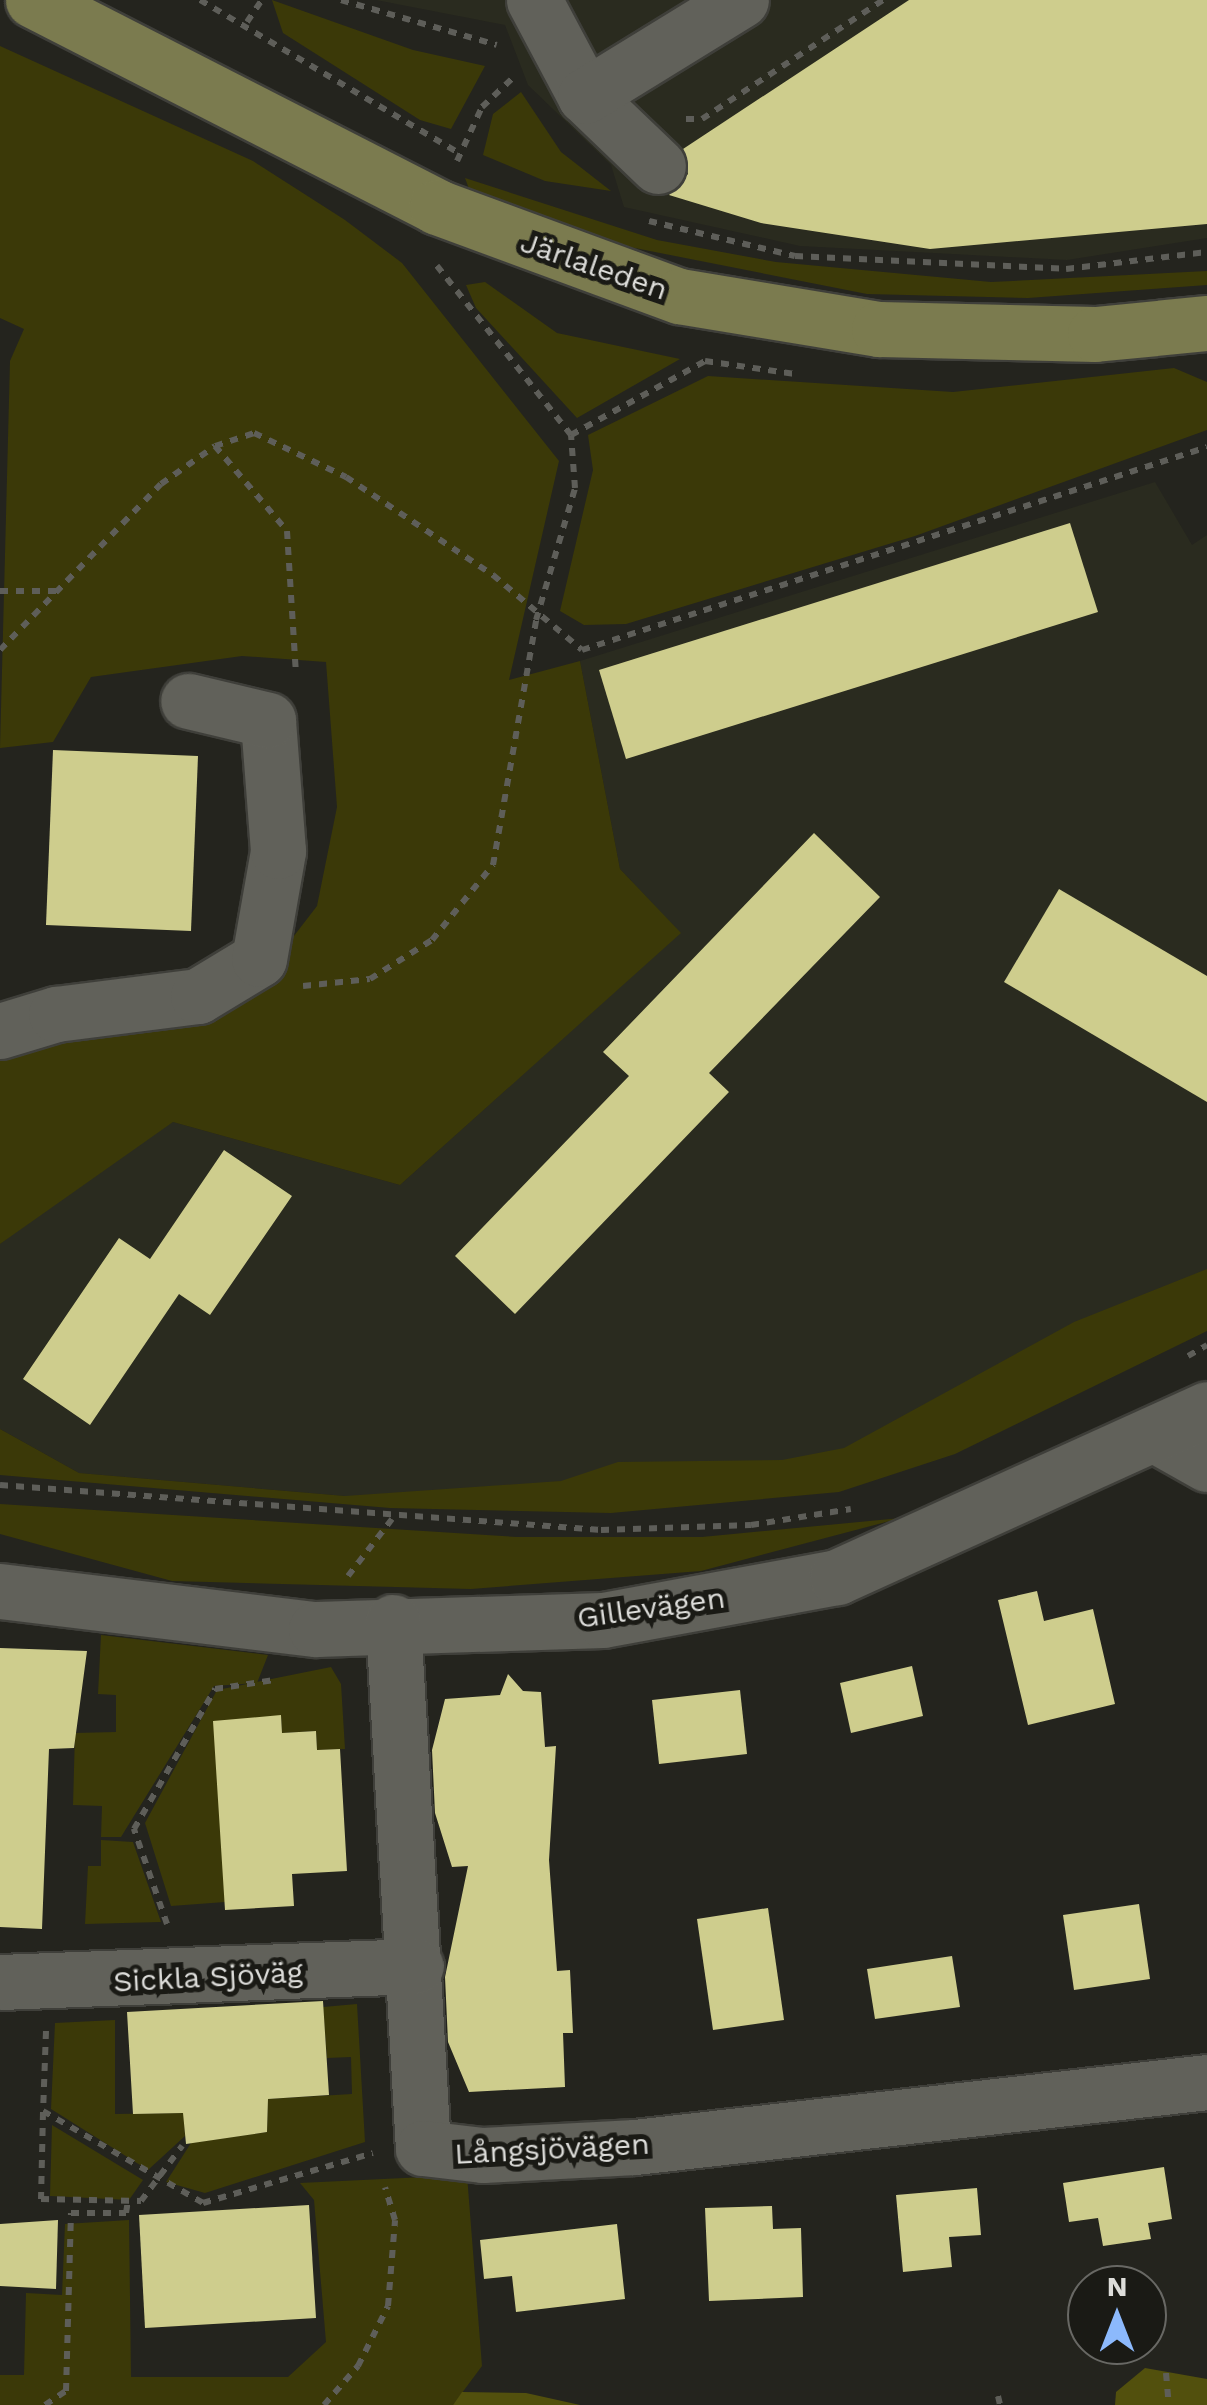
<!DOCTYPE html>
<html>
<head>
<meta charset="utf-8">
<style>
	body { margin:0 }
	#map { position:relative; width:1207px; height:2405px; overflow:hidden; background:#24241e; font-family:"Work Sans",sans-serif }
	div>[style] { position:absolute }
	.built>* { inset:0; background:#2a2b1f }
	.green>* { inset:0; background:#3b3908 }
	.water>* { inset:0; background:#52500d }
	.building>* { inset:0; background:#cecd8d }
	.path>* { height:6px; margin-top:-3px; transform-origin:0; background:repeating-linear-gradient(90deg,#5e5e59 0 8px,transparent 0 16px) }
	.roads { filter:drop-shadow(2px 0 #3f3f3a) drop-shadow(-2px 0 #3f3f3a) drop-shadow(0 2px #3f3f3a) drop-shadow(0 -2px #3f3f3a) }
	.minor>* { height:55px; margin:-27.5px; padding:0 27.5px; transform-origin:27.5px; border-radius:27.5px; background:#61615a }
	.major>* { height:55px; margin:-27.5px; padding:0 27.5px; transform-origin:27.5px; border-radius:27.5px; background:#7b7b4f }
	span { translate:-50% -50%; white-space:nowrap; text-align:center; line-height:1.15; -webkit-text-stroke:10px #1a1a15; paint-order:stroke }
	.street-label { font-size:30px; color:#ddddda }
	.north { position:absolute; left:1067px; top:2265px; width:100px; height:100px; box-sizing:border-box; background:#1a1a15; border:2px solid #686864; border-radius:50%; rotate:0deg; font-size:28px; font-weight:700; line-height:40px; text-align:center; color:#ddddda }
	.north::after { content:''; display:block; margin:auto; width:35px; height:45px; background:#8cb9fc; clip-path:polygon(50% 0,100% 100%,50% 72%,0 100%) }
</style>
</head>
<body>
<div id="map">
	<div class="built">
		<i style="clip-path:polygon(376px 0,1207px 0,1207px 238px,1067px 260px,800px 246px,624px 207px,611px 165px,528px 85px,505px 25px)"></i>
		<i style="clip-path:polygon(1155px 482px,1192px 545px,1207px 535px,1207px 1299px,972px 1427px,647px 1496px,345px 1496px,79px 1473px,0 1429px,0 1244px,104px 1162px,173px 1122px,400px 1185px,680px 933px,620px 869px,580px 661px)"></i>
	</div>
	<div class="green">
		<i style="clip-path:polygon(272px 0,413px 50px,485px 66px,451px 129px,420px 120px,283px 33px)"></i>
		<i style="clip-path:polygon(0 46px,253px 161px,345px 220px,402px 263px,559px 461px,509px 680px,580px 661px,620px 869px,681px 933px,400px 1185px,173px 1122px,0 1244px,0 1044px,250px 993px,317px 906px,337px 807px,326px 662px,242px 656px,91px 677px,53px 742px,0 748px,10px 361px,24px 329px,0 318px)"></i>
		<i style="clip-path:polygon(521px 92px,561px 152px,611px 191px,545px 181px,483px 155px,493px 114px)"></i>
		<i style="clip-path:polygon(465px 178px,657px 240px,776px 262px,991px 282px,1207px 271px,1207px 285px,1028px 298px,867px 294px,549px 231px,472px 197px)"></i>
		<i style="clip-path:polygon(485px 282px,557px 333px,680px 359px,577px 418px,476px 308px,466px 285px)"></i>
		<i style="clip-path:polygon(1174px 368px,1207px 382px,1207px 430px,915px 536px,626px 624px,584px 625px,560px 611px,593px 470px,588px 435px,708px 376px,953px 392px)"></i>
		<i style="clip-path:polygon(1207px 1269px,1207px 1331px,955px 1454px,839px 1492px,611px 1513px,390px 1508px,0 1475px,0 1429px,79px 1473px,345px 1496px,561px 1481px,618px 1462px,782px 1460px,844px 1448px,1074px 1322px)"></i>
		<i style="clip-path:polygon(0 1504px,517px 1537px,702px 1537px,901px 1518px,701px 1571px,471px 1589px,172px 1581px,0 1534px)"></i>
		<i style="clip-path:polygon(101px 1635px,268px 1655px,257px 1683px,214px 1686px,121px 1837px,101px 1837px,102px 1806px,73px 1805px,75px 1733px,116px 1732px,116px 1695px,98px 1694px)"></i>
		<i style="clip-path:polygon(331px 1667px,341px 1684px,345px 1749px,317px 1750px,316px 1731px,282px 1733px,281px 1715px,225px 1902px,171px 1906px,145px 1823px,217px 1690px)"></i>
		<i style="clip-path:polygon(101px 1840px,133px 1842px,161px 1922px,85px 1924px,88px 1866px,101px 1866px)"></i>
		<i style="clip-path:polygon(357px 2004px,365px 2142px,205px 2193px,166px 2182px,191px 2143px,267px 2132px,268px 2099px,352px 2094px,351px 2057px,327px 2058px,323px 2007px)"></i>
		<i style="clip-path:polygon(115px 2020px,115px 2114px,184px 2113px,185px 2136px,148px 2170px,51px 2109px,55px 2023px)"></i>
		<i style="clip-path:polygon(52px 2125px,143px 2180px,129px 2200px,50px 2196px)"></i>
		<i style="clip-path:polygon(467px 2175px,482px 2366px,453px 2405px,0 2405px,0 2375px,24px 2375px,26px 2293px,62px 2295px,65px 2224px,129px 2220px,131px 2377px,288px 2377px,326px 2342px,314px 2200px,300px 2183px)"></i>
	</div>
	<div class="water">
		<i style="clip-path:polygon(1145px 2368px,1207px 2379px,1207px 2405px,1115px 2405px,1116px 2392px)"></i>
		<i style="clip-path:polygon(462px 2392px,526px 2393px,580px 2405px,453px 2405px)"></i>
	</div>
	<div class="building">
		<i style="clip-path:polygon(909px 0,1207px 0,1207px 224px,930px 249px,761px 223px,669px 195px,688px 174px,683px 149px)"></i>
		<i style="clip-path:polygon(1070px 523px,1098px 612px,626px 759px,599px 670px)"></i>
		<i style="clip-path:polygon(53px 750px,198px 756px,191px 931px,46px 925px)"></i>
		<i style="clip-path:polygon(814px 833px,880px 897px,709px 1073px,729px 1092px,515px 1314px,455px 1256px,629px 1076px,603px 1052px)"></i>
		<i style="clip-path:polygon(1059px 889px,1207px 976px,1207px 1102px,1004px 982px)"></i>
		<i style="clip-path:polygon(224px 1150px,292px 1196px,210px 1315px,179px 1294px,90px 1425px,23px 1379px,119px 1238px,150px 1259px)"></i>
		<i style="clip-path:polygon(1037px 1591px,1044px 1621px,1093px 1609px,1115px 1704px,1028px 1725px,998px 1600px)"></i>
		<i style="clip-path:polygon(0 1648px,87px 1651px,74px 1748px,49px 1749px,42px 1929px,0 1927px)"></i>
		<i style="clip-path:polygon(912px 1666px,923px 1716px,851px 1733px,840px 1683px)"></i>
		<i style="clip-path:polygon(508px 1674px,523px 1691px,541px 1692px,545px 1747px,556px 1746px,549px 1860px,557px 1971px,570px 1970px,573px 2033px,563px 2033px,565px 2087px,469px 2092px,448px 2042px,445px 1977px,468px 1866px,452px 1867px,435px 1813px,432px 1750px,445px 1699px,500px 1695px)"></i>
		<i style="clip-path:polygon(740px 1690px,747px 1754px,659px 1764px,652px 1700px)"></i>
		<i style="clip-path:polygon(281px 1715px,282px 1733px,316px 1731px,317px 1750px,340px 1749px,347px 1871px,292px 1874px,294px 1906px,225px 1910px,213px 1721px)"></i>
		<i style="clip-path:polygon(1139px 1904px,1150px 1979px,1074px 1990px,1063px 1915px)"></i>
		<i style="clip-path:polygon(768px 1908px,784px 2020px,713px 2030px,697px 1919px)"></i>
		<i style="clip-path:polygon(952px 1956px,960px 2007px,875px 2019px,867px 1969px)"></i>
		<i style="clip-path:polygon(323px 2001px,329px 2095px,268px 2099px,267px 2132px,186px 2144px,183px 2113px,133px 2114px,127px 2012px)"></i>
		<i style="clip-path:polygon(1164px 2167px,1172px 2219px,1148px 2223px,1151px 2239px,1103px 2246px,1098px 2218px,1069px 2222px,1063px 2183px)"></i>
		<i style="clip-path:polygon(977px 2188px,981px 2235px,949px 2237px,952px 2267px,903px 2272px,896px 2195px)"></i>
		<i style="clip-path:polygon(309px 2205px,316px 2318px,145px 2328px,139px 2215px)"></i>
		<i style="clip-path:polygon(772px 2206px,773px 2229px,801px 2228px,803px 2297px,709px 2301px,705px 2208px)"></i>
		<i style="clip-path:polygon(58px 2220px,56px 2289px,0 2286px,0 2224px)"></i>
		<i style="clip-path:polygon(617px 2224px,625px 2299px,516px 2312px,512px 2276px,484px 2279px,480px 2240px)"></i>
	</div>
	<div class="path">
		<i style="left:200px;top:0;width:299px;rotate:30.6deg"></i>
		<i style="left:341px;top:0;width:162px;rotate:16.1deg"></i>
		<i style="left:247px;top:22px;width:27px;rotate:-56deg"></i>
		<i style="left:686px;top:119px;width:16px"></i>
		<i style="left:702px;top:119px;width:217px;rotate:-33.3deg"></i>
		<i style="left:457px;top:161px;width:60px;rotate:-65.2deg"></i>
		<i style="left:482px;top:107px;width:47px;rotate:-43.3deg"></i>
		<i style="left:649px;top:221px;width:150px;rotate:13.5deg"></i>
		<i style="left:795px;top:256px;width:271px;rotate:2.7deg"></i>
		<i style="left:1066px;top:269px;width:142px;rotate:-6.9deg"></i>
		<i style="left:571px;top:435px;width:153px;rotate:-28.9deg"></i>
		<i style="left:705px;top:361px;width:91px;rotate:8.2deg"></i>
		<i style="left:215px;top:446px;width:111px;rotate:49.7deg"></i>
		<i style="left:287px;top:531px;width:144px;rotate:86.4deg"></i>
		<i style="left:0;top:591px;width:62px"></i>
		<i style="left:0;top:650px;width:231px;rotate:-45.9deg"></i>
		<i style="left:161px;top:484px;width:66px;rotate:-35.1deg"></i>
		<i style="left:215px;top:446px;width:41px;rotate:-18.4deg"></i>
		<i style="left:254px;top:433px;width:102px;rotate:25.6deg"></i>
		<i style="left:346px;top:477px;width:177px;rotate:33.7deg"></i>
		<i style="left:493px;top:575px;width:116px;rotate:40.1deg"></i>
		<i style="left:582px;top:650px;width:657px;rotate:-17.99deg"></i>
		<i style="left:303px;top:986px;width:67px;rotate:-6deg"></i>
		<i style="left:370px;top:979px;width:73px;rotate:-32.2deg"></i>
		<i style="left:432px;top:940px;width:97px;rotate:-50.9deg"></i>
		<i style="left:493px;top:865px;width:249px;rotate:-80deg"></i>
		<i style="left:536px;top:620px;width:138px;rotate:-73.5deg"></i>
		<i style="left:575px;top:488px;width:53px;rotate:-94.3deg"></i>
		<i style="left:571px;top:435px;width:216px;rotate:-128.4deg"></i>
		<i style="left:1188px;top:1356px;width:22px;rotate:-30deg"></i>
		<i style="left:0;top:1485px;width:603px;rotate:4.28deg"></i>
		<i style="left:601px;top:1530px;width:150px;rotate:-1.9deg"></i>
		<i style="left:751px;top:1525px;width:101px;rotate:-9.1deg"></i>
		<i style="left:348px;top:1576px;width:72px;rotate:-52.3deg"></i>
		<i style="left:167px;top:1924px;width:101px;rotate:-109.2deg"></i>
		<i style="left:134px;top:1829px;width:162px;rotate:-59.9deg"></i>
		<i style="left:215px;top:1689px;width:60px;rotate:-8.7deg"></i>
		<i style="left:46px;top:2031px;width:80px;rotate:92.1deg"></i>
		<i style="left:43px;top:2111px;width:185px;rotate:29.9deg"></i>
		<i style="left:203px;top:2203px;width:177px;rotate:-16.4deg"></i>
		<i style="left:43px;top:2112px;width:87px;rotate:91.3deg"></i>
		<i style="left:41px;top:2199px;width:100px;rotate:1.1deg"></i>
		<i style="left:141px;top:2201px;width:69px;rotate:-53.3deg"></i>
		<i style="left:1166px;top:2373px;width:32px;rotate:85deg"></i>
		<i style="left:998px;top:2396px;width:9px;rotate:77deg"></i>
		<i style="left:45px;top:2405px;width:25px;rotate:-34deg"></i>
		<i style="left:66px;top:2391px;width:178px;rotate:-88.4deg"></i>
		<i style="left:71px;top:2213px;width:55px"></i>
		<i style="left:126px;top:2213px;width:12px;rotate:-81deg"></i>
		<i style="left:324px;top:2405px;width:52px;rotate:-48.9deg"></i>
		<i style="left:358px;top:2366px;width:67px;rotate:-63.4deg"></i>
		<i style="left:388px;top:2306px;width:86px;rotate:-85.3deg"></i>
		<i style="left:395px;top:2220px;width:34px;rotate:-107deg"></i>
	</div>
	<div class="roads">
		<div class="minor">
			<i style="left:534px;top:0;width:109px;rotate:62deg"></i>
			<i style="left:585px;top:96px;width:101px;rotate:43.8deg"></i>
			<i style="left:585px;top:96px;width:183px;rotate:-31.6deg"></i>
			<i style="left:0;top:1031px;width:59px;rotate:-16.9deg"></i>
			<i style="left:56px;top:1014px;width:143px;rotate:-7.2deg"></i>
			<i style="left:198px;top:996px;width:71px;rotate:-31.2deg"></i>
			<i style="left:259px;top:959px;width:110px;rotate:-80deg"></i>
			<i style="left:278px;top:851px;width:131px;rotate:-94.4deg"></i>
			<i style="left:268px;top:720px;width:82px;rotate:-166.6deg"></i>
			<i style="left:1159px;top:1437px;width:55px;rotate:29.4deg"></i>
			<i style="left:0;top:1591px;width:318px;rotate:6.9deg"></i>
			<i style="left:316px;top:1629px;width:287px;rotate:-1.8deg"></i>
			<i style="left:603px;top:1620px;width:238px;rotate:-10.4deg"></i>
			<i style="left:837px;top:1577px;width:406px;rotate:-24.4deg"></i>
			<i style="left:393px;top:1622px;width:527px;rotate:86.74deg"></i>
			<i style="left:423px;top:2148px;width:60px;rotate:6.7deg"></i>
			<i style="left:483px;top:2155px;width:152px;rotate:-3deg"></i>
			<i style="left:635px;top:2147px;width:576px;rotate:-6.48deg"></i>
			<i style="left:0;top:1982px;width:416px;rotate:-2.2deg"></i>
		</div>
		<div class="major">
			<i style="left:33px;top:0;width:454px;rotate:27.1deg"></i>
			<i style="left:437px;top:207px;width:258px;rotate:20.2deg"></i>
			<i style="left:679px;top:296px;width:203px;rotate:9.4deg"></i>
			<i style="left:879px;top:329px;width:216px;rotate:1.3deg"></i>
			<i style="left:1095px;top:334px;width:113px;rotate:-5.6deg"></i>
		</div>
	</div>
	<div class="street-label">
		<span style="left:594px;top:266px;rotate:19deg">Järlaleden</span>
		<span style="left:651px;top:1608px;rotate:-8deg">Gillevägen</span>
		<span style="left:208px;top:1977px;rotate:-3deg">Sickla Sjöväg</span>
		<span style="left:552px;top:2149px;rotate:-3deg">Långsjövägen</span>
	</div>
	<div class="north">N</div>
</div>
</body>
</html>
